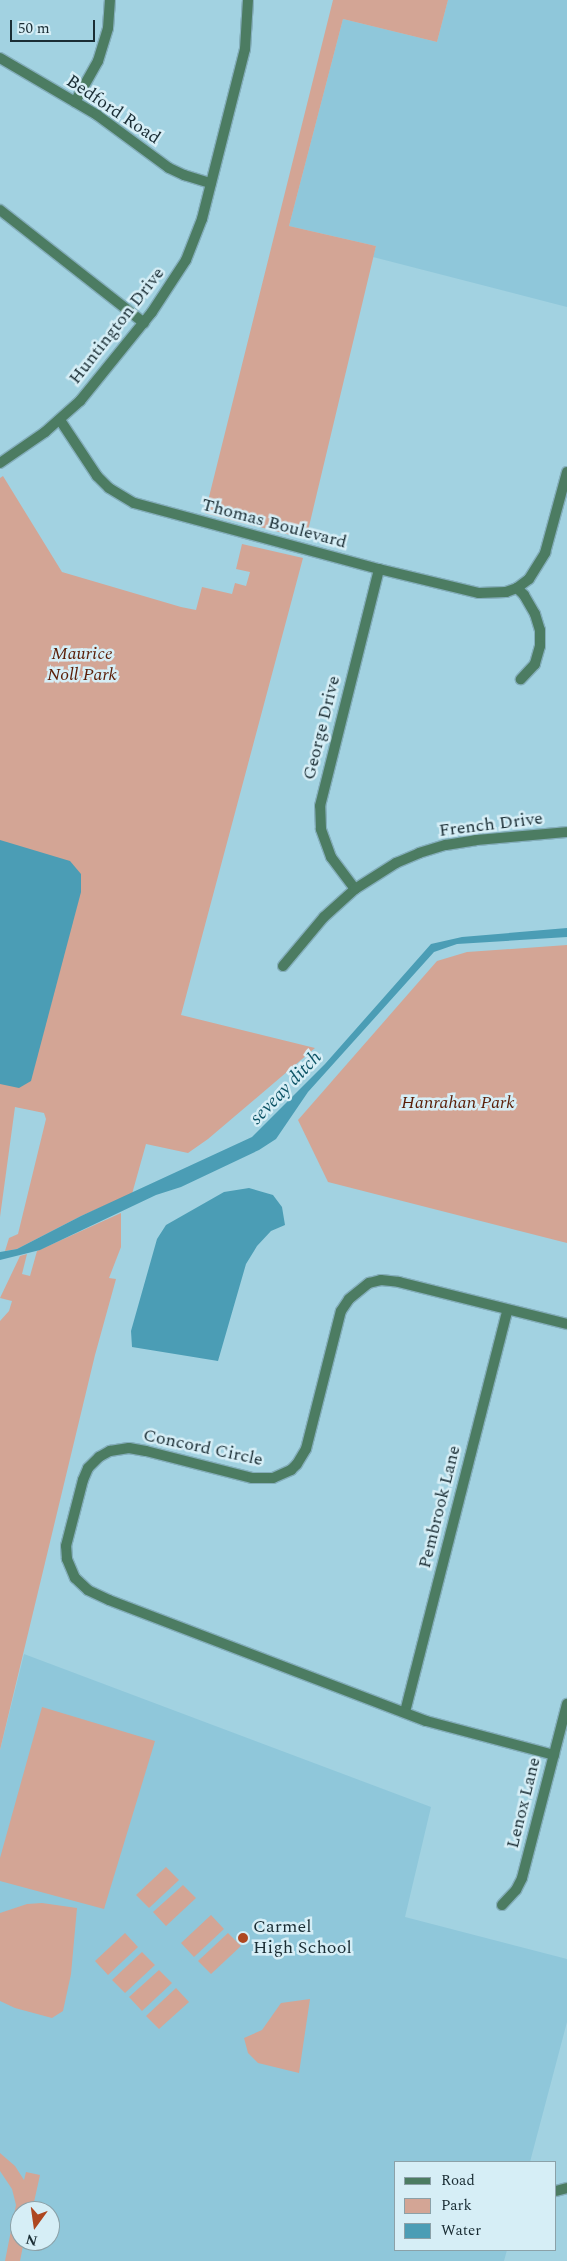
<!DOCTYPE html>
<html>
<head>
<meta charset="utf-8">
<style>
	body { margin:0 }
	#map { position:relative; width:567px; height:2261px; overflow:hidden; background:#a2d2e1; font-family:Spectral,serif }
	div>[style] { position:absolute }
	.built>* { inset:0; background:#8fc7da }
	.green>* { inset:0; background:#d3a595 }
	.water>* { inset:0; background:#4b9db5 }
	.roads { filter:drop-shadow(1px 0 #84aebb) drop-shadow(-1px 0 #84aebb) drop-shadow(0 1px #84aebb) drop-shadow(0 -1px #84aebb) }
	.street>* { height:10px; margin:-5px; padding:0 5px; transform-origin:5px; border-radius:5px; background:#4c7c62 }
	.dots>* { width:14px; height:14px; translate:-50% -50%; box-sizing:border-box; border:2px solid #d6eef6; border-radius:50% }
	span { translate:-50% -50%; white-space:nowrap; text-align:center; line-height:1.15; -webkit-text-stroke:5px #d6eef6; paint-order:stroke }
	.street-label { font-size:18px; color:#1a2d34 }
	.park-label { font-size:18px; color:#5a1e07; font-style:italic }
	.poi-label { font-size:18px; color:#1a2d34 }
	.left { translate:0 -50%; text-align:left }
	.water-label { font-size:19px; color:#0e5466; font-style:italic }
	.legend { position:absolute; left:394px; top:2161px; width:162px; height:90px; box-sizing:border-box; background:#d6eef6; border:1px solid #8ba1a8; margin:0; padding:6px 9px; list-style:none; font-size:15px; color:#1a2d34 }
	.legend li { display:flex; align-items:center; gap:10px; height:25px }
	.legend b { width:25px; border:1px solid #8ba1a8 }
	.north { position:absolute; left:10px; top:2201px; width:50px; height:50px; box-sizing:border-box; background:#d6eef6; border:1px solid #8ba1a8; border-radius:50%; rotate:194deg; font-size:14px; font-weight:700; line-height:20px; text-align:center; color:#1a2d34 }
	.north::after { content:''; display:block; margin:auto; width:18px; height:22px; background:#ae4720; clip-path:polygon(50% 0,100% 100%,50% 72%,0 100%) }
	.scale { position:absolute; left:10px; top:20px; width:85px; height:22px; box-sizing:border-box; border:2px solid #1a2d34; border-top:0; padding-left:6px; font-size:15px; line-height:18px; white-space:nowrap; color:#1a2d34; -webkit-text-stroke:4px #d6eef6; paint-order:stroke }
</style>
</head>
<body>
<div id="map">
	<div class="built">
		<i style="clip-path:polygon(448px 0,567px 0,567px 307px,373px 257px,376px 246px,289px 226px,343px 19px,437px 42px)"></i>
		<i style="clip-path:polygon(evenodd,24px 1654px,431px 1807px,405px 1917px,567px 1959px,567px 2022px,530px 2162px,396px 2162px,396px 2250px,507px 2250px,504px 2261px,0 2261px,0 1750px,24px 1654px,20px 2211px,50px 2211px,50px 2241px,20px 2241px,20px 2211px)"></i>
	</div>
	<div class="green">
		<i style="clip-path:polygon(333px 0,448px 0,437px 42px,343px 19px,289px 226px,376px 246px,306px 539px,205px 513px)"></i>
		<i style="clip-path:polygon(3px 476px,62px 572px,181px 607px,196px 610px,202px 587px,232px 594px,235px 583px,246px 586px,250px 572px,236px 569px,242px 544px,303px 558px,181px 1015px,315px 1048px,208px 1139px,188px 1153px,146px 1144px,132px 1194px,81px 1216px,17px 1249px,5px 1251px,9px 1238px,18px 1234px,46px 1119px,44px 1113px,15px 1107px,0 1217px,0 478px)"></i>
		<i style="clip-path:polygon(567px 945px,567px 1243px,328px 1182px,298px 1120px,437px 961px,467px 952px)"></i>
		<i style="clip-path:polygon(121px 1213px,121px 1247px,109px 1278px,116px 1279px,95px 1355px,0 1750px,0 1321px,9px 1311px,12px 1301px,0 1298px,20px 1256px,27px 1254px,22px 1274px,30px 1276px,37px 1251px)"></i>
		<i style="clip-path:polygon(42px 1707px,155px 1741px,104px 1909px,0 1881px,0 1858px)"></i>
		<i style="clip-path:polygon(166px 1867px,179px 1880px,149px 1908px,136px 1895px)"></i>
		<i style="clip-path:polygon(183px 1885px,196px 1898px,166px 1926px,153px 1912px)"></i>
		<i style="clip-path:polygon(42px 1903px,77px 1908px,71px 1974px,63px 2011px,52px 2018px,15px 2008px,0 2001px,0 1913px,27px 1904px)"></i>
		<i style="clip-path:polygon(211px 1915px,224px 1929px,194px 1957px,181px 1943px)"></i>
		<i style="clip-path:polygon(125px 1933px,138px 1947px,108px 1975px,95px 1961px)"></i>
		<i style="clip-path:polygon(228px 1933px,241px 1946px,211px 1974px,198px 1961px)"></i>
		<i style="clip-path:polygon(142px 1952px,155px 1965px,125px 1993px,112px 1980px)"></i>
		<i style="clip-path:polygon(159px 1970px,172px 1983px,142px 2011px,129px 1997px)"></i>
		<i style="clip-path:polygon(176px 1988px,189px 2002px,159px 2029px,146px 2016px)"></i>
		<i style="clip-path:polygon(310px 1999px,299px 2073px,258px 2063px,248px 2053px,244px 2038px,262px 2030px,281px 2003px)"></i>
		<i style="clip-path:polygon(0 2153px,15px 2166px,24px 2180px,26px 2172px,40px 2175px,32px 2211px,20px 2211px,20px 2241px,24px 2241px,20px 2261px,5px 2261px,16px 2205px,12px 2189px,0 2171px)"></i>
	</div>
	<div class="water">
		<i style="clip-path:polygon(0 840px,70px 861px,81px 874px,81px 892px,31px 1081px,19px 1088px,0 1084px)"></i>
		<i style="clip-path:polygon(567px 928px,567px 937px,457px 944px,434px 952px,308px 1092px,276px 1139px,259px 1150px,181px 1187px,156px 1195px,40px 1250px,0 1260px,0 1252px,17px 1249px,81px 1216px,252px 1137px,325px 1064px,431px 944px,462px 937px)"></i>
		<i style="clip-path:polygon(249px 1188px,273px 1195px,282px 1207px,285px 1225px,271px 1231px,257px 1246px,246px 1264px,218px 1361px,132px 1347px,131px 1331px,157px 1239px,166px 1225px,224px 1192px)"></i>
	</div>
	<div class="roads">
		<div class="street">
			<i style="left:0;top:58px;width:113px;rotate:30.4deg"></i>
			<i style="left:97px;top:115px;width:89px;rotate:36.4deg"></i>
			<i style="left:169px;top:168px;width:17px;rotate:25deg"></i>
			<i style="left:184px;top:175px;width:28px;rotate:17deg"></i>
			<i style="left:75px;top:102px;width:47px;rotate:-60.7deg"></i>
			<i style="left:98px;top:61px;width:34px;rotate:-73deg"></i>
			<i style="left:108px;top:28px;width:28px;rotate:-86deg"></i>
			<i style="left:0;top:210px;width:183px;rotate:38.1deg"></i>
			<i style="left:60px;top:420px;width:67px;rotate:56.5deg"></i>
			<i style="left:97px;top:476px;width:17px;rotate:45deg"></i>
			<i style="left:109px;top:488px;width:29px;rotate:31deg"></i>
			<i style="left:134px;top:503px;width:254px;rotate:15.1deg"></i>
			<i style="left:379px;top:569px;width:103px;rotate:13.5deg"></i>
			<i style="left:479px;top:593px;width:27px;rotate:-2deg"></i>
			<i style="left:506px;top:592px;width:12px;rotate:-20deg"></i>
			<i style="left:517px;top:588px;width:15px;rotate:-37deg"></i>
			<i style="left:529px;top:579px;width:31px;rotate:-58deg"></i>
			<i style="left:545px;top:553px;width:84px;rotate:-74.8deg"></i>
			<i style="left:0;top:463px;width:55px;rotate:-34.6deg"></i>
			<i style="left:45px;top:432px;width:47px;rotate:-41.5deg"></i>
			<i style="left:80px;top:401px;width:114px;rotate:-51deg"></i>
			<i style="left:152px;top:312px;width:62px;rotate:-56.8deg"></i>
			<i style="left:186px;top:260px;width:44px;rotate:-68.7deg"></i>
			<i style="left:202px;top:219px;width:175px;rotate:-75.8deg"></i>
			<i style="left:245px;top:49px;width:49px;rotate:-86.5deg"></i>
			<i style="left:517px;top:588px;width:10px;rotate:45deg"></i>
			<i style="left:524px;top:595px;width:22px;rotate:60deg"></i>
			<i style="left:535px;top:614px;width:17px;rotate:73deg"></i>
			<i style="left:540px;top:630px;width:16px;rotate:90deg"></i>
			<i style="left:540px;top:646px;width:19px;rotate:106deg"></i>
			<i style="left:535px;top:664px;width:21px;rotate:133deg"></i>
			<i style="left:355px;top:889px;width:40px;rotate:-127deg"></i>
			<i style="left:331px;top:857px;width:30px;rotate:-110deg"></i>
			<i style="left:321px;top:829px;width:23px;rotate:-92deg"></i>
			<i style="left:320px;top:806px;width:244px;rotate:-76deg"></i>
			<i style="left:283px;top:966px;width:64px;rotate:-50.1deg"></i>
			<i style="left:324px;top:917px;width:42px;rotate:-42.1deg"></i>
			<i style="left:355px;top:889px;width:49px;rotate:-32.4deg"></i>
			<i style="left:396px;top:863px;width:25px;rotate:-23deg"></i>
			<i style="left:419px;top:853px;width:28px;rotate:-17deg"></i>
			<i style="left:446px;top:845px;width:30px;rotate:-9deg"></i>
			<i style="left:476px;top:840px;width:91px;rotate:-5deg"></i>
			<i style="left:405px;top:1712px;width:414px;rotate:-75.7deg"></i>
			<i style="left:554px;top:1755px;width:132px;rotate:-165.1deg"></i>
			<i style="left:426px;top:1721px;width:339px;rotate:-159.1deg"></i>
			<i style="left:109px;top:1600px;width:23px;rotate:-155deg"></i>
			<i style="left:88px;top:1590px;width:18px;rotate:-137deg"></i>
			<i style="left:75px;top:1578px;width:21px;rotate:-113deg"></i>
			<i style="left:67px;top:1559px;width:13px;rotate:-94deg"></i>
			<i style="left:66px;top:1546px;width:68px;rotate:-75.6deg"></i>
			<i style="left:83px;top:1480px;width:13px;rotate:-67deg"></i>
			<i style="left:88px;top:1468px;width:16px;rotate:-45deg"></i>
			<i style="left:99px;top:1457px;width:13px;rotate:-29deg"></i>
			<i style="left:110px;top:1451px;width:19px;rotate:-9deg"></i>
			<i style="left:129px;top:1448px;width:17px;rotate:10deg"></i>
			<i style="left:146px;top:1451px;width:109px;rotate:14.3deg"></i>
			<i style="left:252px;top:1478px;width:21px"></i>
			<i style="left:273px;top:1478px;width:20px;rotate:-24deg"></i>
			<i style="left:291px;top:1470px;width:8px;rotate:-45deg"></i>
			<i style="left:297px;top:1464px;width:17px;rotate:-59deg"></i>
			<i style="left:306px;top:1449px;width:142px;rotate:-75.8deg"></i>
			<i style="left:341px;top:1311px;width:14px;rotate:-56deg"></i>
			<i style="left:349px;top:1299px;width:26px;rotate:-39deg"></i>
			<i style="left:369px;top:1283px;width:12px;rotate:-14deg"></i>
			<i style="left:381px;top:1280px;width:18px;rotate:6deg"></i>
			<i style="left:399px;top:1282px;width:173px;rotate:14deg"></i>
			<i style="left:502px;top:1905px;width:21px;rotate:-47deg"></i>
			<i style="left:516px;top:1890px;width:13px;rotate:-63deg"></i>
			<i style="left:522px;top:1878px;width:180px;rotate:-75.5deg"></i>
			<i style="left:556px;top:2191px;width:11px;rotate:-15deg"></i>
		</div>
	</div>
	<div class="dots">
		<i style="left:243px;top:1938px;background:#ae4720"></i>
	</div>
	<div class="street-label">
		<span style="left:113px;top:110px;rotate:34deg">Bedford Road</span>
		<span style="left:117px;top:326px;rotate:-52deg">Huntington Drive</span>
		<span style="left:274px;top:524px;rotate:15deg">Thomas Boulevard</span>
		<span style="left:322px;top:728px;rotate:-76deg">George Drive</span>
		<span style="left:491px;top:825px;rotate:-7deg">French Drive</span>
		<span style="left:203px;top:1448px;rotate:12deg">Concord Circle</span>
		<span style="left:440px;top:1507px;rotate:-76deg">Pembrook Lane</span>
		<span style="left:524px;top:1803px;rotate:-76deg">Lenox Lane</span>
	</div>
	<div class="park-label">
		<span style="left:82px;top:665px">Maurice<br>Noll Park</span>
		<span style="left:458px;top:1103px">Hanrahan Park</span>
	</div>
	<div class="poi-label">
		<span class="left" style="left:253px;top:1938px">Carmel<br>High School</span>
	</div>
	<div class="water-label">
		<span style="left:286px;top:1088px;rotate:-46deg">seveay ditch</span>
	</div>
	<ul class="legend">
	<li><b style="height:6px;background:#4c7c62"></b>Road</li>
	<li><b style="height:14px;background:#d3a595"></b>Park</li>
	<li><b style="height:14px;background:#4b9db5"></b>Water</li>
	</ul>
	<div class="north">N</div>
	<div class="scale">50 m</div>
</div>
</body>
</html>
